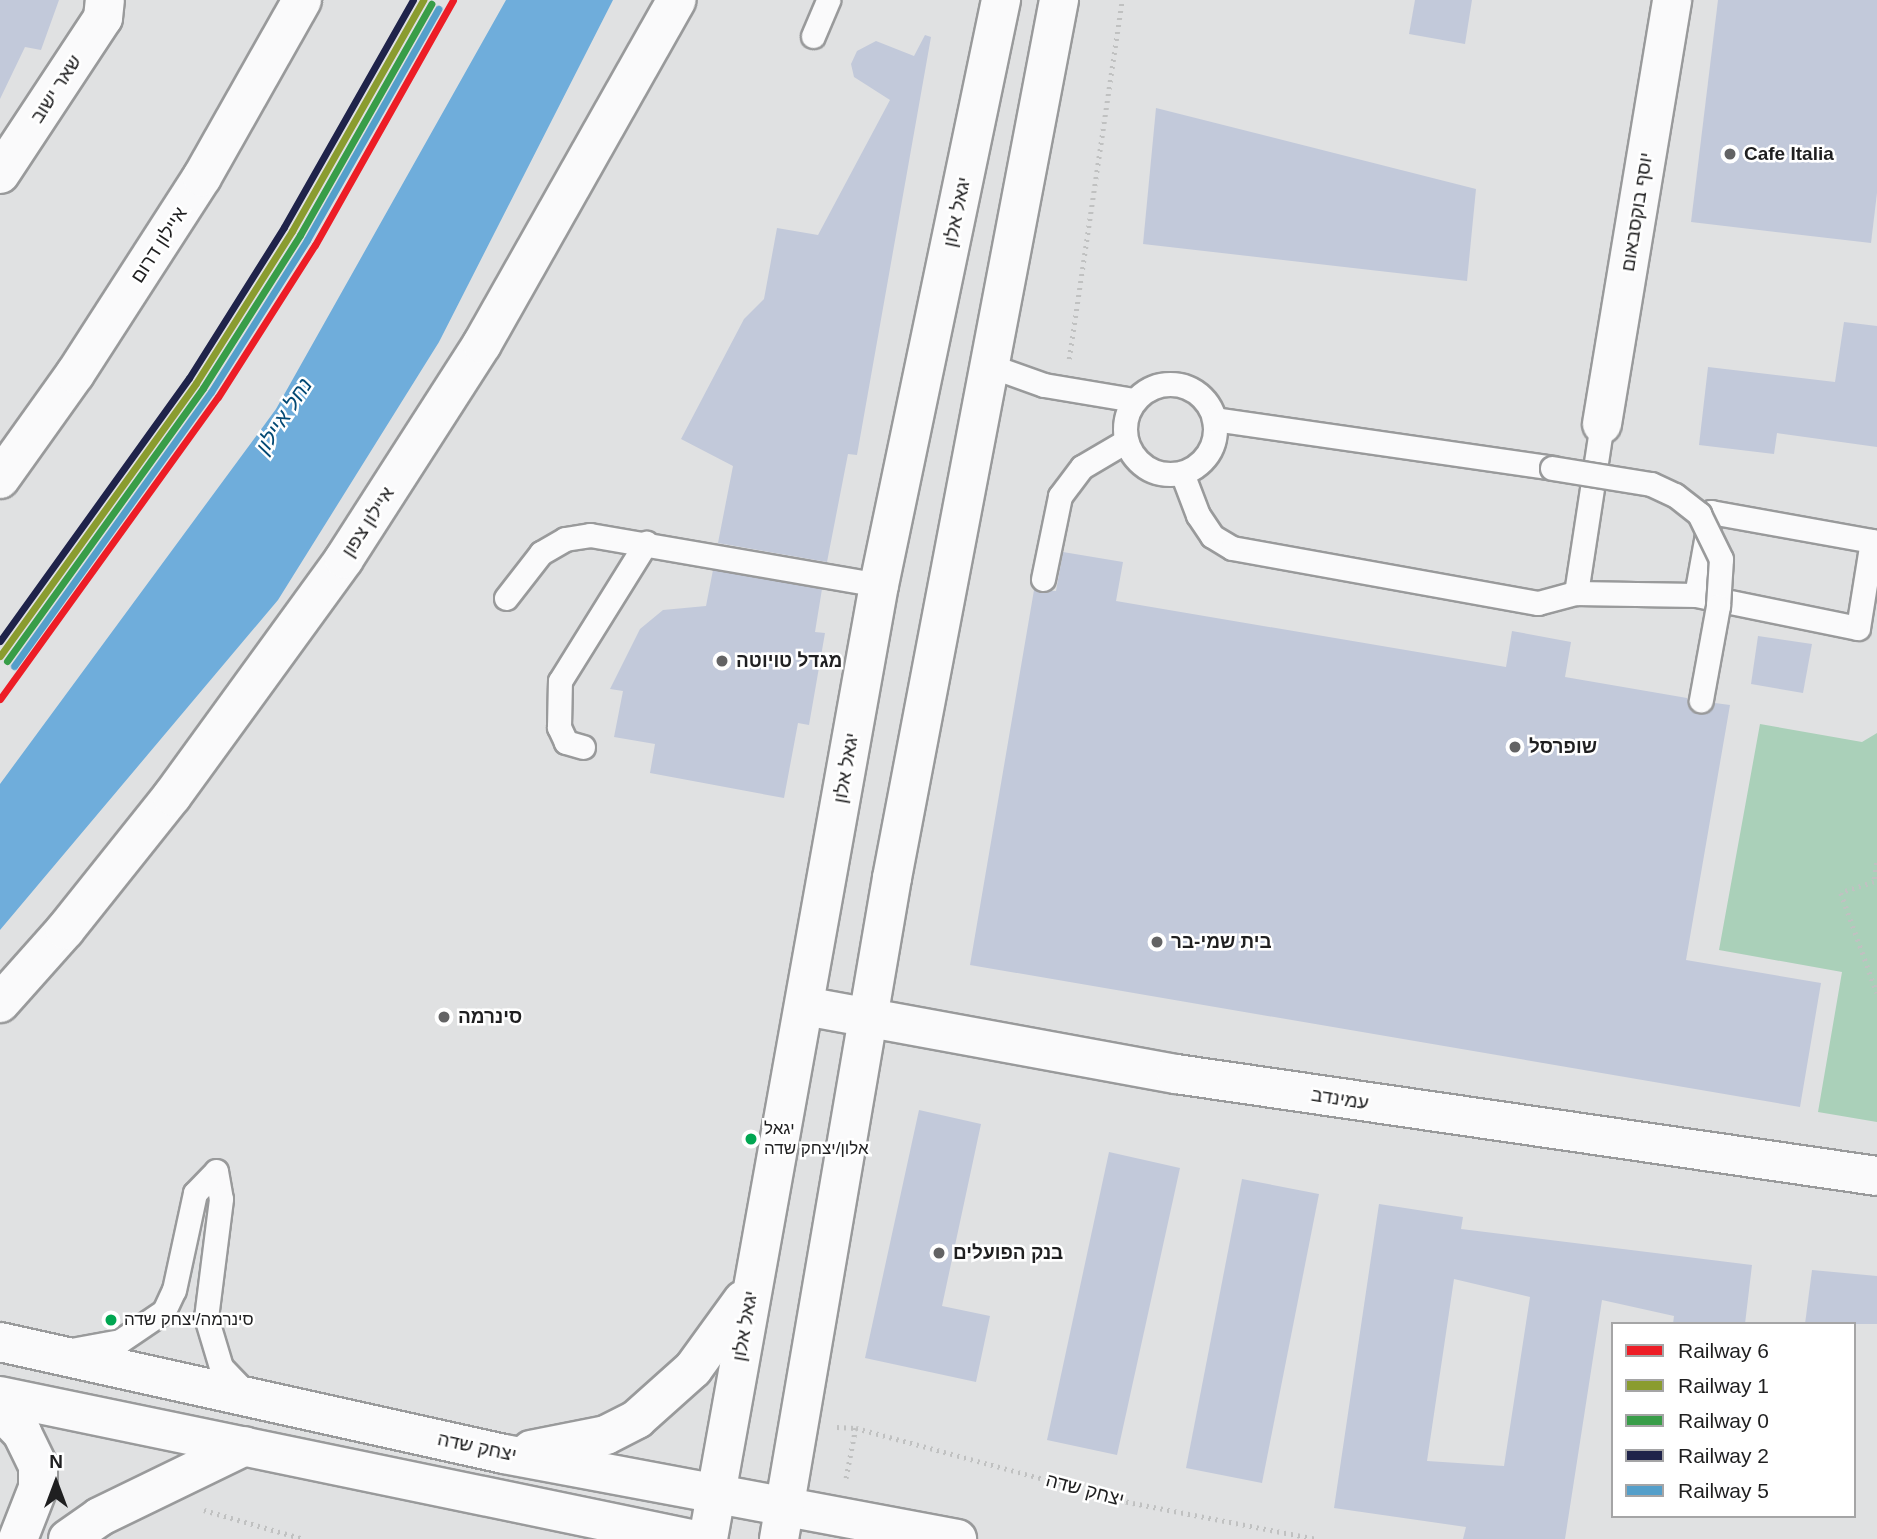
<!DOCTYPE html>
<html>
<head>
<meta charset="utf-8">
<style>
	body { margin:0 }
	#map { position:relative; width:1877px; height:1539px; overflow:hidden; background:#e0e1e2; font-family:Arial,"Noto Sans Hebrew",sans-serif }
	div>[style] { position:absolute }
	.green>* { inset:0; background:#aad0b9 }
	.water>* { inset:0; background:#6faddb }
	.building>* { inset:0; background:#c2c9da }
	.path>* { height:4.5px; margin-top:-2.25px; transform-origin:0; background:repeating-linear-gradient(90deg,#c0c1c1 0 2px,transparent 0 7px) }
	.roads { filter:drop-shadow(2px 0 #999a9b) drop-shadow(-2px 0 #999a9b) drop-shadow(0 2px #999a9b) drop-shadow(0 -2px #999a9b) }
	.service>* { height:23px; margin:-11.5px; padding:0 11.5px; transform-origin:11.5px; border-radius:11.5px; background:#fafafb }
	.service>.ring { margin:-11.5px; padding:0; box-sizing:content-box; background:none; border:23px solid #fafafb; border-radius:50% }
	.minor>* { height:38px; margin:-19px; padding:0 19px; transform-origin:19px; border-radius:19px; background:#fafafb }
	.tertiary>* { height:38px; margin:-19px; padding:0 19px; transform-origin:19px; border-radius:19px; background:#fafafb }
	.motorway>* { height:38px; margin:-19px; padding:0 19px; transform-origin:19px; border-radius:19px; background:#fafafb }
	.bridges { filter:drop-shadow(2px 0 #999a9b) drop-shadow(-2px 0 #999a9b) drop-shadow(0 2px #999a9b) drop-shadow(0 -2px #999a9b) }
	.service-bridge>* { height:23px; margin:-11.5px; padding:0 11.5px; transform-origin:11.5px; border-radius:11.5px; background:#fafafb }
	.rail-1>* { height:7px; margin:-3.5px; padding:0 3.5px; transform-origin:3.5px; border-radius:3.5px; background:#ed1d26 }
	.rail-2>* { height:7px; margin:-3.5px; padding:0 3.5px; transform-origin:3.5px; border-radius:3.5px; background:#8a9c2f }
	.rail-3>* { height:7px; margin:-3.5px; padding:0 3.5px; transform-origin:3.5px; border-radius:3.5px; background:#389d48 }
	.rail-4>* { height:7px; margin:-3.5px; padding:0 3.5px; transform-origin:3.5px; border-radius:3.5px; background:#1f234a }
	.rail-5>* { height:7px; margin:-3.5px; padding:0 3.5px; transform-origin:3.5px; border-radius:3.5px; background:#549fca }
	.dots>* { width:19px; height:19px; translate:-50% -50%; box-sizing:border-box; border:4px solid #fff; border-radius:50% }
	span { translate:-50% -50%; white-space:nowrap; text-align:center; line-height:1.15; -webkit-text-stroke:5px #fff; paint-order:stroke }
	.bus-label { font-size:17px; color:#1f1f20 }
	.left { translate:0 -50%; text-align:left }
	.street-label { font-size:19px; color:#1f1f20 }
	.poi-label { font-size:19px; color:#1f1f20; font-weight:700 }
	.water-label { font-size:21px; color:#034974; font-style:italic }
	.legend { position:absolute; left:1611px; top:1322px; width:245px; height:196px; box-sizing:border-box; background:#fff; border:2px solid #a5a5a6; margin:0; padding:9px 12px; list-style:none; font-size:21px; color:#1f1f20 }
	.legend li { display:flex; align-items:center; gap:14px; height:35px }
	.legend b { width:35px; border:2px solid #a5a5a6 }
	.north { position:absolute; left:21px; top:1448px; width:70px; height:70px; -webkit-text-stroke:5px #fff; paint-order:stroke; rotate:0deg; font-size:19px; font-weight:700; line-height:28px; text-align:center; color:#1f1f20 }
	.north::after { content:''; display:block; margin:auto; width:24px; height:32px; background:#1f1f20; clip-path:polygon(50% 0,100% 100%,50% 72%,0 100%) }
</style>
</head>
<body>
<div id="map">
	<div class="green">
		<i style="clip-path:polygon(1760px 724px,1862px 742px,1877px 733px,1877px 1122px,1818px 1112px,1842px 972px,1719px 950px)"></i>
	</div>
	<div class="water">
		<i style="clip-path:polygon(506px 0,613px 0,439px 342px,278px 600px,0 930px,0 784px,276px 409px)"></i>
	</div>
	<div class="building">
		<i style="clip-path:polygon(0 0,59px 0,41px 50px,25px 47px,0 99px)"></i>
		<i style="clip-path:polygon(1415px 0,1472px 0,1465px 44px,1409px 34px)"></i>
		<i style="clip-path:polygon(1718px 0,1877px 0,1877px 193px,1871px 243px,1691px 222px)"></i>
		<i style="clip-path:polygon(925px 35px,931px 37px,857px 455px,848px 454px,827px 562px,718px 543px,733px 466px,681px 439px,744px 319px,764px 299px,777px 228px,818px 235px,890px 100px,854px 77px,851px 64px,857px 51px,876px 41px,914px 56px)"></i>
		<i style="clip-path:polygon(1156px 108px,1476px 189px,1467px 281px,1143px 244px)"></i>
		<i style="clip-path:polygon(1844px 322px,1877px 326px,1877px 447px,1777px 433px,1774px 454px,1699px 445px,1708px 367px,1835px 382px)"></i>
		<i style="clip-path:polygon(1063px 552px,1123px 562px,1116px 601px,1506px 667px,1512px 631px,1571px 642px,1565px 677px,1687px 698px,1691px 710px,1699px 714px,1715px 703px,1730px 705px,1686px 960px,1821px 983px,1800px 1107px,970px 965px,1034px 590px,1056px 591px)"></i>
		<i style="clip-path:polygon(713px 570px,822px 589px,815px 632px,825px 633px,809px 725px,798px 723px,784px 798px,650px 773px,655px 744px,614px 737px,623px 691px,610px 689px,640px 629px,663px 610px,706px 606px)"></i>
		<i style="clip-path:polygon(1758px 636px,1812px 644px,1803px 693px,1751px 684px)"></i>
		<i style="clip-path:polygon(919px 1110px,981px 1124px,942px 1306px,990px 1316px,976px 1382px,865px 1358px)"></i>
		<i style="clip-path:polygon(1109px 1152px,1180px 1168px,1117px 1455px,1047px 1440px)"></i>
		<i style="clip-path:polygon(1242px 1179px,1319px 1194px,1262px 1483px,1186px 1468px)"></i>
		<i style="clip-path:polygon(evenodd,1379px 1204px,1463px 1217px,1461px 1229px,1752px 1265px,1745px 1324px,1673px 1324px,1674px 1316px,1602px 1300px,1565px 1539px,1463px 1539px,1466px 1527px,1334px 1508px,1379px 1204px,1454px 1279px,1530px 1297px,1504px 1466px,1427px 1461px,1454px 1279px)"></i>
		<i style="clip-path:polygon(1812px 1270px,1877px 1276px,1877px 1324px,1805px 1324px)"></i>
	</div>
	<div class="path">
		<i style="left:1069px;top:359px;width:363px;rotate:-81.6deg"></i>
		<i style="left:1877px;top:863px;width:19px;rotate:99deg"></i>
		<i style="left:1874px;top:882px;width:35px;rotate:162deg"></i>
		<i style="left:1841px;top:893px;width:106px;rotate:70.2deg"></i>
		<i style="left:837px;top:1427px;width:19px;rotate:3deg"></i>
		<i style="left:856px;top:1428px;width:53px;rotate:100.9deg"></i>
		<i style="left:856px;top:1428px;width:287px;rotate:15.2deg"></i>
		<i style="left:1133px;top:1503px;width:187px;rotate:11.1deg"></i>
		<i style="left:204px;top:1510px;width:104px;rotate:16.2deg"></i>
	</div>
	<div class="roads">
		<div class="service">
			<i style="left:813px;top:36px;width:39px;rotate:-67deg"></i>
			<i style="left:988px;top:365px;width:59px;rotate:19.7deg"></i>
			<i style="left:1044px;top:385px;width:91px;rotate:9.5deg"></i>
			<i class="ring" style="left:1125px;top:384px;width:67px;height:67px"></i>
			<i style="left:1214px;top:419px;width:342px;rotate:8.2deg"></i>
			<i style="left:1182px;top:473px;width:45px;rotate:69.1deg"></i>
			<i style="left:1198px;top:515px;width:25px;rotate:56deg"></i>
			<i style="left:1212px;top:536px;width:23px;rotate:31deg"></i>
			<i style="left:1232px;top:548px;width:311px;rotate:10.2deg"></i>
			<i style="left:1538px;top:603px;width:39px;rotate:-15deg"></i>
			<i style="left:1576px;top:593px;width:171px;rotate:-81.3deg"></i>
			<i style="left:1043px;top:579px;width:85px;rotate:-78.4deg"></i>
			<i style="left:1060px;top:496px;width:36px;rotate:-53deg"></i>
			<i style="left:1082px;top:467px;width:51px;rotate:-30.6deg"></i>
			<i style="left:1576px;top:593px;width:120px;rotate:1deg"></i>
			<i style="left:1696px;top:595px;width:165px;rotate:11.5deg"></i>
			<i style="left:1858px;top:628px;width:88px;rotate:-80.9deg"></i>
			<i style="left:1872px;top:541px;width:164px;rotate:-169.8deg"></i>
			<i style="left:1711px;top:512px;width:84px;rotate:100.2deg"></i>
			<i style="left:506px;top:598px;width:57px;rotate:-52.1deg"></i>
			<i style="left:541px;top:553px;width:28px;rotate:-30deg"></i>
			<i style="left:565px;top:539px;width:25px;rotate:-9deg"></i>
			<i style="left:590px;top:535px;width:293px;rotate:9.8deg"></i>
			<i style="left:583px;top:747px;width:18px;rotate:-164deg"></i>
			<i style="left:566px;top:742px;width:17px;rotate:-115deg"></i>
			<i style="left:559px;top:727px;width:46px;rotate:-88.8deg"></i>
			<i style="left:560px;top:681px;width:163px;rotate:-58.1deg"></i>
			<i style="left:216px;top:1171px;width:28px;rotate:80deg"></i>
			<i style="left:221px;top:1199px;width:119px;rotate:97.2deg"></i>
			<i style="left:206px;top:1317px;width:52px;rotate:73.3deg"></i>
			<i style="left:221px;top:1367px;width:37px;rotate:46deg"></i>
			<i style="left:71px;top:1350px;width:50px;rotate:-10.4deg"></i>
			<i style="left:120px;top:1341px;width:53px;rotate:-34.3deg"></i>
			<i style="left:164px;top:1311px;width:23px;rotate:-65deg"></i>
			<i style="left:174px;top:1290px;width:99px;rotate:-77.8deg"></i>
			<i style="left:195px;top:1193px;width:30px;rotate:-46deg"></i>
		</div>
		<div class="minor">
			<i style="left:0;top:174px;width:187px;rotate:-56.6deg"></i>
			<i style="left:103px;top:18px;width:18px;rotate:-84deg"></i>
			<i style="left:1602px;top:424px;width:430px;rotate:-80.6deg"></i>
			<i style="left:805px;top:1006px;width:377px;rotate:10.4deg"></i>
			<i style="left:1176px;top:1074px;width:708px;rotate:8.28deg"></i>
		</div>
		<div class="tertiary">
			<i style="left:0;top:1342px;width:516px;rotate:12.53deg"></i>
			<i style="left:504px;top:1454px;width:461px;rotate:10.6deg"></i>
			<i style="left:0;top:1396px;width:706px;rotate:11.69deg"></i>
			<i style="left:0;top:1410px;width:32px;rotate:46deg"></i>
			<i style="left:22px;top:1433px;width:37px;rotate:64deg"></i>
			<i style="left:38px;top:1466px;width:22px;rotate:90deg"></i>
			<i style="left:38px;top:1488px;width:55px;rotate:111.4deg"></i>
			<i style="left:531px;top:1450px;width:76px;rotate:-11.3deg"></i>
			<i style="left:606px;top:1435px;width:35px;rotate:-27deg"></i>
			<i style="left:637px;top:1419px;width:75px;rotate:-41.8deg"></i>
			<i style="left:693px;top:1369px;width:85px;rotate:-54.1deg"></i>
			<i style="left:68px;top:1539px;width:38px;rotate:-35deg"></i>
			<i style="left:99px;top:1517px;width:162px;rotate:-25.9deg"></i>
			<i style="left:708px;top:1539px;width:969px;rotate:-79.84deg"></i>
			<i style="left:879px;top:585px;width:598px;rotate:-78.22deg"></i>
			<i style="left:779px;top:1539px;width:671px;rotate:-80.3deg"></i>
			<i style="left:892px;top:878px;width:894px;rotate:-79.23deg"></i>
		</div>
		<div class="motorway">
			<i style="left:0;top:479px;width:129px;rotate:-54.5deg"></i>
			<i style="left:75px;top:374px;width:234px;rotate:-57.2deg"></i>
			<i style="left:202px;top:177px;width:203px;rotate:-60.5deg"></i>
			<i style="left:0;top:1003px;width:98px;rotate:-48.3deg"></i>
			<i style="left:65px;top:930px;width:171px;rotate:-51.4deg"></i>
			<i style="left:172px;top:796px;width:293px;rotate:-54deg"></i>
			<i style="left:344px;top:559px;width:255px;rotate:-57.3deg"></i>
			<i style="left:482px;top:344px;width:395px;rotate:-60.5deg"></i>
		</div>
	</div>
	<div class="bridges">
		<div class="service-bridge">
			<i style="left:1552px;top:468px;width:100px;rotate:9.2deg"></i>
			<i style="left:1651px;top:484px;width:26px;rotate:25deg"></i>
			<i style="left:1675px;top:495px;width:31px;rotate:38deg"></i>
			<i style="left:1699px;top:514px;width:50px;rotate:63.9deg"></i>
			<i style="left:1721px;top:559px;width:47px;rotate:93.7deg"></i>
			<i style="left:1718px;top:606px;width:96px;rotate:100.3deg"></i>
		</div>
	</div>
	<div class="rail-1">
		<i style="left:0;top:699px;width:372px;rotate:-54.2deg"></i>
		<i style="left:218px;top:397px;width:180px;rotate:-57.5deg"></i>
		<i style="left:315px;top:245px;width:281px;rotate:-60.6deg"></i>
	</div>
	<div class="rail-2">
		<i style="left:0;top:656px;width:336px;rotate:-54.3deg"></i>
		<i style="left:196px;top:383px;width:180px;rotate:-57.7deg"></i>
		<i style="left:292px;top:231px;width:266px;rotate:-60.4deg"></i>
	</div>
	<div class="rail-3">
		<i style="left:7px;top:661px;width:336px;rotate:-54.3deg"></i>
		<i style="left:203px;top:388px;width:181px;rotate:-57.6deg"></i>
		<i style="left:300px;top:235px;width:266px;rotate:-60.4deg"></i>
	</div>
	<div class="rail-4">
		<i style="left:0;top:641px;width:324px;rotate:-54.3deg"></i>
		<i style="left:189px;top:378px;width:178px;rotate:-57.8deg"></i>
		<i style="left:284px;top:227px;width:261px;rotate:-60.4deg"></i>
	</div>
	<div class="rail-5">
		<i style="left:14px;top:666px;width:337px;rotate:-54.3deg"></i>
		<i style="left:211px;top:392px;width:180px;rotate:-57.7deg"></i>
		<i style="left:307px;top:240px;width:266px;rotate:-60.4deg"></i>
	</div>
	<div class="dots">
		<i style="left:1730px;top:154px;background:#636364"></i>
		<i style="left:722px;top:661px;background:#636364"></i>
		<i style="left:1515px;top:747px;background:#636364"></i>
		<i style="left:1157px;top:942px;background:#636364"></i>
		<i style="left:444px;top:1017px;background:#636364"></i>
		<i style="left:751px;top:1139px;background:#00a651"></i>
		<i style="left:939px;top:1253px;background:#636364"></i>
		<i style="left:111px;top:1320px;background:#00a651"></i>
	</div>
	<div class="bus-label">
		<span class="left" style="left:764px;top:1139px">יגאל<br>אלון/יצחק שדה</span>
		<span class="left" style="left:124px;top:1320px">סינרמה/יצחק שדה</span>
	</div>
	<div class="street-label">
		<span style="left:56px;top:89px;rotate:-57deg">שאר ישוב</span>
		<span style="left:957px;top:212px;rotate:-78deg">יגאל אלון</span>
		<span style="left:1637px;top:212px;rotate:-81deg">יוסף בוקסבאום</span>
		<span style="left:159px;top:245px;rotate:-57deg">איילון דרום</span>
		<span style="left:368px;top:522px;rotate:-57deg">איילון צפון</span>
		<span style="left:846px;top:768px;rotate:-80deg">יגאל אלון</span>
		<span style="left:1340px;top:1099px;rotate:9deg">עמינדב</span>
		<span style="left:745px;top:1326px;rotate:-80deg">יגאל אלון</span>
		<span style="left:477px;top:1447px;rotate:12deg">יצחק שדה</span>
		<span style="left:1085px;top:1490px;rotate:15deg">יצחק שדה</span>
	</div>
	<div class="poi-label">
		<span class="left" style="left:1744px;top:154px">Cafe Italia</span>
		<span class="left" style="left:736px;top:661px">מגדל טויוטה</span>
		<span class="left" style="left:1529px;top:747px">שופרסל</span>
		<span class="left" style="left:1171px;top:942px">בית שמי-בר</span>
		<span class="left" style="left:458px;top:1017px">סינרמה</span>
		<span class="left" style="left:953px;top:1253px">בנק הפועלים</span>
	</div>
	<div class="water-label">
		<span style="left:284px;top:416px;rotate:-57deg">נחל איילון</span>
	</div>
	<ul class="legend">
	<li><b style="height:9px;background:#ed1d26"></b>Railway 6</li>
	<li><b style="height:9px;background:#8a9c2f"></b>Railway 1</li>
	<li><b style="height:9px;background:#389d48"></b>Railway 0</li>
	<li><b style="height:9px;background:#1f234a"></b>Railway 2</li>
	<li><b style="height:9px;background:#549fca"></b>Railway 5</li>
	</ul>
	<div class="north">N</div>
</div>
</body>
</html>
